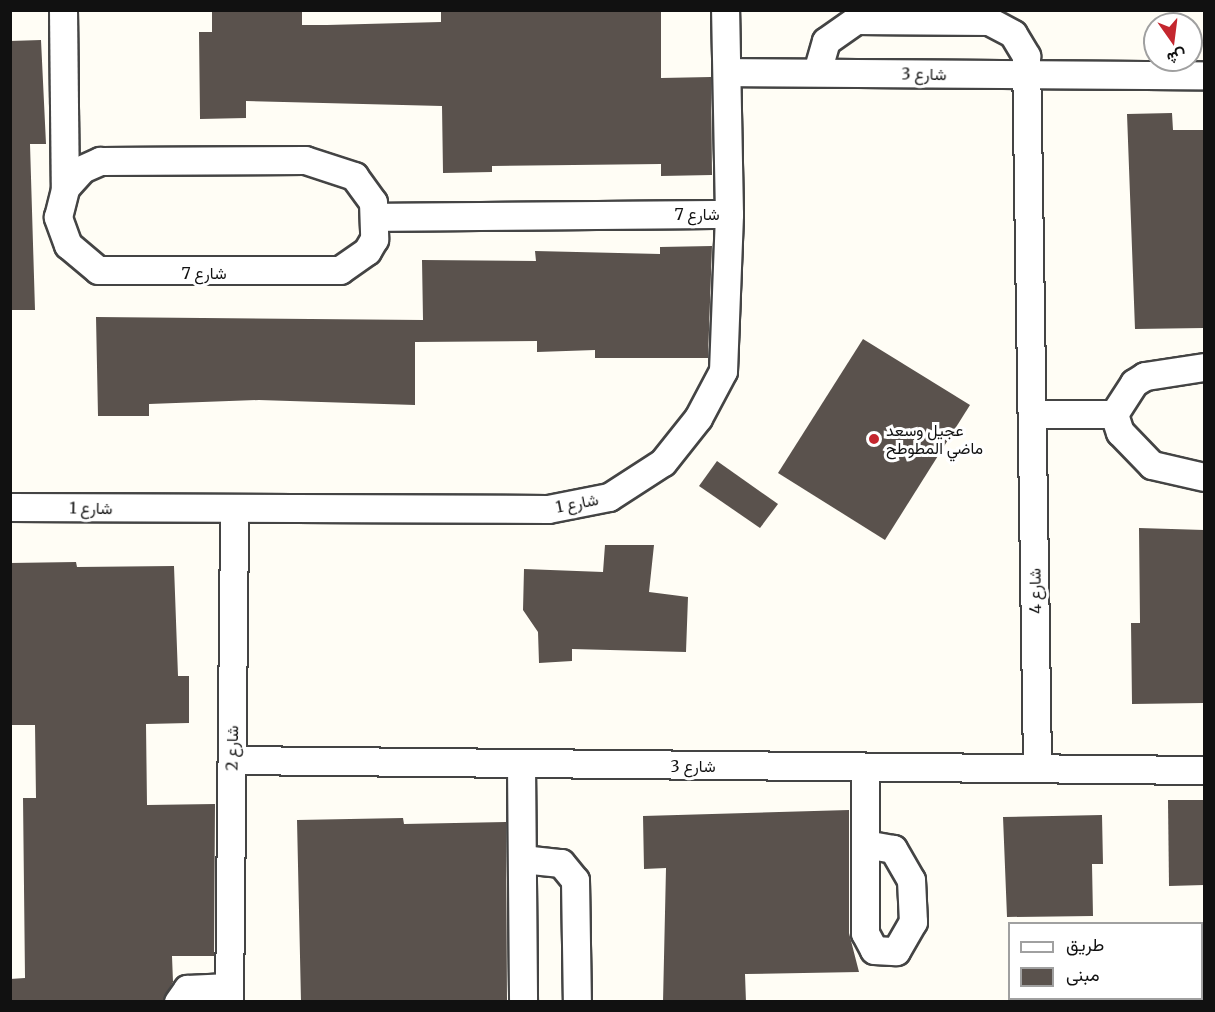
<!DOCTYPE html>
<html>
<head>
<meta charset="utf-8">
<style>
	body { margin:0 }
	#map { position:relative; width:1215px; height:1012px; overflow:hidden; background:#fffdf5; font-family:Merriweather,Vazirmatn,serif }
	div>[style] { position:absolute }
	.building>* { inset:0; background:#5a524d }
	.roads { filter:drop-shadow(2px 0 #444) drop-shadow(-2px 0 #444) drop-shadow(0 2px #444) drop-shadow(0 -2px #444) }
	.street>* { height:27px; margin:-13.5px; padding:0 13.5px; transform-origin:13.5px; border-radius:13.5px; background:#fff }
	.dots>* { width:16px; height:16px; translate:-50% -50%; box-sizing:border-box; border:3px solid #fff; border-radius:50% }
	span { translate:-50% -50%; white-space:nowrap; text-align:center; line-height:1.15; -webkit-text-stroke:6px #fff; paint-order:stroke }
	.street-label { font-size:16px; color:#111 }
	.poi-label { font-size:16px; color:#111 }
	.left { translate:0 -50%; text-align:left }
	.frame { position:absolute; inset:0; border:12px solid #111; pointer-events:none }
	.legend { position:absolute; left:1008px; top:922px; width:195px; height:78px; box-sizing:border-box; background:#fff; border:2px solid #a0a0a0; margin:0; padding:8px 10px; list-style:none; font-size:18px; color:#111 }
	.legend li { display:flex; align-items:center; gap:12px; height:30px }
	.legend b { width:30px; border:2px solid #a0a0a0 }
	.north { position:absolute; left:1143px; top:12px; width:60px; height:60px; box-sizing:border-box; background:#fff; border:2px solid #a0a0a0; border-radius:50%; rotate:166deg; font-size:16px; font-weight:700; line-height:24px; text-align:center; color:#111 }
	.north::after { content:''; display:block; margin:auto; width:21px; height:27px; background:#c4262e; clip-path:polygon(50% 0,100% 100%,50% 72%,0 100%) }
</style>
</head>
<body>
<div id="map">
	<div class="building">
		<i style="clip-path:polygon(212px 10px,302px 10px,302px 25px,327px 25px,441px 22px,441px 10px,661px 10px,661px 78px,711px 77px,712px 175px,661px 176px,661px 164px,492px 166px,492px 172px,443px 173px,442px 106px,246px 101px,246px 118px,200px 119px,199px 32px,212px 32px)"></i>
		<i style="clip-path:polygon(41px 40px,46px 144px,30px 144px,35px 310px,10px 310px,10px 41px)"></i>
		<i style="clip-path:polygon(1172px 113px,1173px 130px,1204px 130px,1204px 328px,1135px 329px,1127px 114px)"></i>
		<i style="clip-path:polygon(712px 246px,708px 358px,595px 358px,595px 350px,537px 352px,537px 341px,415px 342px,415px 405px,259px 400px,149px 404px,149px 416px,98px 416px,96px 317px,423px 320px,422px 260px,536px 261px,535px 251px,660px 254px,660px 247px)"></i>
		<i style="clip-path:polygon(863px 339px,970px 405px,885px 540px,778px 473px)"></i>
		<i style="clip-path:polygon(717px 461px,778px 504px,760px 528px,699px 486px)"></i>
		<i style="clip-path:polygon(1139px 528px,1204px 530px,1204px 703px,1132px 704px,1131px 623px,1140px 623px)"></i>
		<i style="clip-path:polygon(605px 545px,654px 545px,649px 592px,688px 597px,686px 652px,572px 649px,572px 661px,539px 663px,538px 632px,523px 610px,524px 569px,603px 572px)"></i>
		<i style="clip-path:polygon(76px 562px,77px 567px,174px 566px,178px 676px,189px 676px,189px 723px,146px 724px,147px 805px,215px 804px,214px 956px,172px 956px,173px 982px,162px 1002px,10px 1002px,10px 979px,25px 978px,23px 798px,36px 798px,35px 725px,10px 725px,10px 563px)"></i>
		<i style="clip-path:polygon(1168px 800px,1204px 800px,1204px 885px,1169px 886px)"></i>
		<i style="clip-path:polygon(849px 810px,849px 933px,859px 972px,745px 974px,746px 1002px,663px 1002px,666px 868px,644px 869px,643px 816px)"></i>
		<i style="clip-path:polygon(1102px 815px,1103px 864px,1092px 864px,1093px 916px,1007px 917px,1003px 817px)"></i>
		<i style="clip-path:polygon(403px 818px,404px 824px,506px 822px,507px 1002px,301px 1002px,297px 820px)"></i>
	</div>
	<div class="roads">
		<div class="street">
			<i style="left:63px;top:10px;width:178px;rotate:89.4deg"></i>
			<i style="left:727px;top:72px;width:477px;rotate:0.4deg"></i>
			<i style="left:817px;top:72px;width:32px;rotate:-74deg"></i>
			<i style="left:826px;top:41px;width:37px;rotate:-35deg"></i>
			<i style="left:856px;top:20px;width:133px;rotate:0.4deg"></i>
			<i style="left:989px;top:21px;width:27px;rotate:28deg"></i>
			<i style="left:1013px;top:34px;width:26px;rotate:59deg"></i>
			<i style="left:1026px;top:56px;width:712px;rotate:89.11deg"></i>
			<i style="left:305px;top:160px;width:52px;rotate:18.1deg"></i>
			<i style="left:354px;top:176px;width:32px;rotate:54deg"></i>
			<i style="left:373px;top:202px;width:37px;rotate:88deg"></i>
			<i style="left:374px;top:239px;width:14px;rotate:120deg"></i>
			<i style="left:367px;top:251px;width:33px;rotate:145deg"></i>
			<i style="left:340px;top:270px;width:242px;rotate:180deg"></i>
			<i style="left:98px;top:270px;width:39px;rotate:-140deg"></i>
			<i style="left:68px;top:245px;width:30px;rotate:-110deg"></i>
			<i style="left:58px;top:217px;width:30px;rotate:-76deg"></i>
			<i style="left:65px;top:188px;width:25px;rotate:-48deg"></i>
			<i style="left:82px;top:169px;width:20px;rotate:-24deg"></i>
			<i style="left:100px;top:161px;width:205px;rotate:-0.3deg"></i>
			<i style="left:377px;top:217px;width:352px;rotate:-0.5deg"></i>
			<i style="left:1204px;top:367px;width:60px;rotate:171.3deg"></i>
			<i style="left:1145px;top:376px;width:13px;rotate:148deg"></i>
			<i style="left:1134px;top:383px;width:37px;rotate:123deg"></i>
			<i style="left:1114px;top:414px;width:19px;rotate:72deg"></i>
			<i style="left:1120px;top:432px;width:46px;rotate:45.9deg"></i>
			<i style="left:1152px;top:465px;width:53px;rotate:13deg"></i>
			<i style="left:1032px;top:414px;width:82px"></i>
			<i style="left:10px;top:507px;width:538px;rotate:0.21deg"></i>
			<i style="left:548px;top:509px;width:62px;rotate:-11.1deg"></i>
			<i style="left:609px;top:497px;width:64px;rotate:-32.9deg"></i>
			<i style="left:663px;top:462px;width:56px;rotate:-51.5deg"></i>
			<i style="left:698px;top:418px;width:53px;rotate:-62deg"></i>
			<i style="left:723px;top:371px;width:157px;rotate:-87.8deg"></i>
			<i style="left:729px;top:214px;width:204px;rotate:-91.1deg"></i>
			<i style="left:232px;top:760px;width:972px;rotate:0.59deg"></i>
			<i style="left:521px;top:765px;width:237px;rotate:89.5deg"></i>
			<i style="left:865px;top:767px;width:166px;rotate:90deg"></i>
			<i style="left:865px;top:933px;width:19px;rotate:62deg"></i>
			<i style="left:874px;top:950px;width:22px;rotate:3deg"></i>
			<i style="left:896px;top:951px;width:34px;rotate:-60deg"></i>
			<i style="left:913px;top:922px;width:42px;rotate:-92.7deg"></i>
			<i style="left:911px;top:880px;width:36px;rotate:-120deg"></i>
			<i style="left:893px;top:849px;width:27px;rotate:-170deg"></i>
			<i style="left:522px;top:859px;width:39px;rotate:6deg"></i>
			<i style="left:561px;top:863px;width:22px;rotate:51deg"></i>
			<i style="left:575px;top:880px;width:122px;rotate:89.1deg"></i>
			<i style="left:178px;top:1002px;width:16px;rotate:-55deg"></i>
			<i style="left:187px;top:989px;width:42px;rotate:-2.7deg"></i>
			<i style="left:229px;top:1002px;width:493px;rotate:-89.4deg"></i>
		</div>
	</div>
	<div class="dots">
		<i style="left:874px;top:439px;background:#c4262e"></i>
	</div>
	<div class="street-label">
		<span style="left:924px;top:74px;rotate:1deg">شارع 3</span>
		<span style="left:697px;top:214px">شارع 7</span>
		<span style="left:204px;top:273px">شارع 7</span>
		<span style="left:577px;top:503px;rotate:-11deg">شارع 1</span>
		<span style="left:91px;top:508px;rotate:1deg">شارع 1</span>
		<span style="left:1035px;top:591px;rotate:-91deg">شارع 4</span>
		<span style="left:232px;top:748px;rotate:-89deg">شارع 2</span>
		<span style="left:693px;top:766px">شارع 3</span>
	</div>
	<div class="poi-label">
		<span class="left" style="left:886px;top:439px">عجيل وسعد<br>ماضي المطوطح</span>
	</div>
	<div class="frame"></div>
	<ul class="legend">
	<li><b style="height:8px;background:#fff"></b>طريق</li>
	<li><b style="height:16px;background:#5a524d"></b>مبنى</li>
	</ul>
	<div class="north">ش</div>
</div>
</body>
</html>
